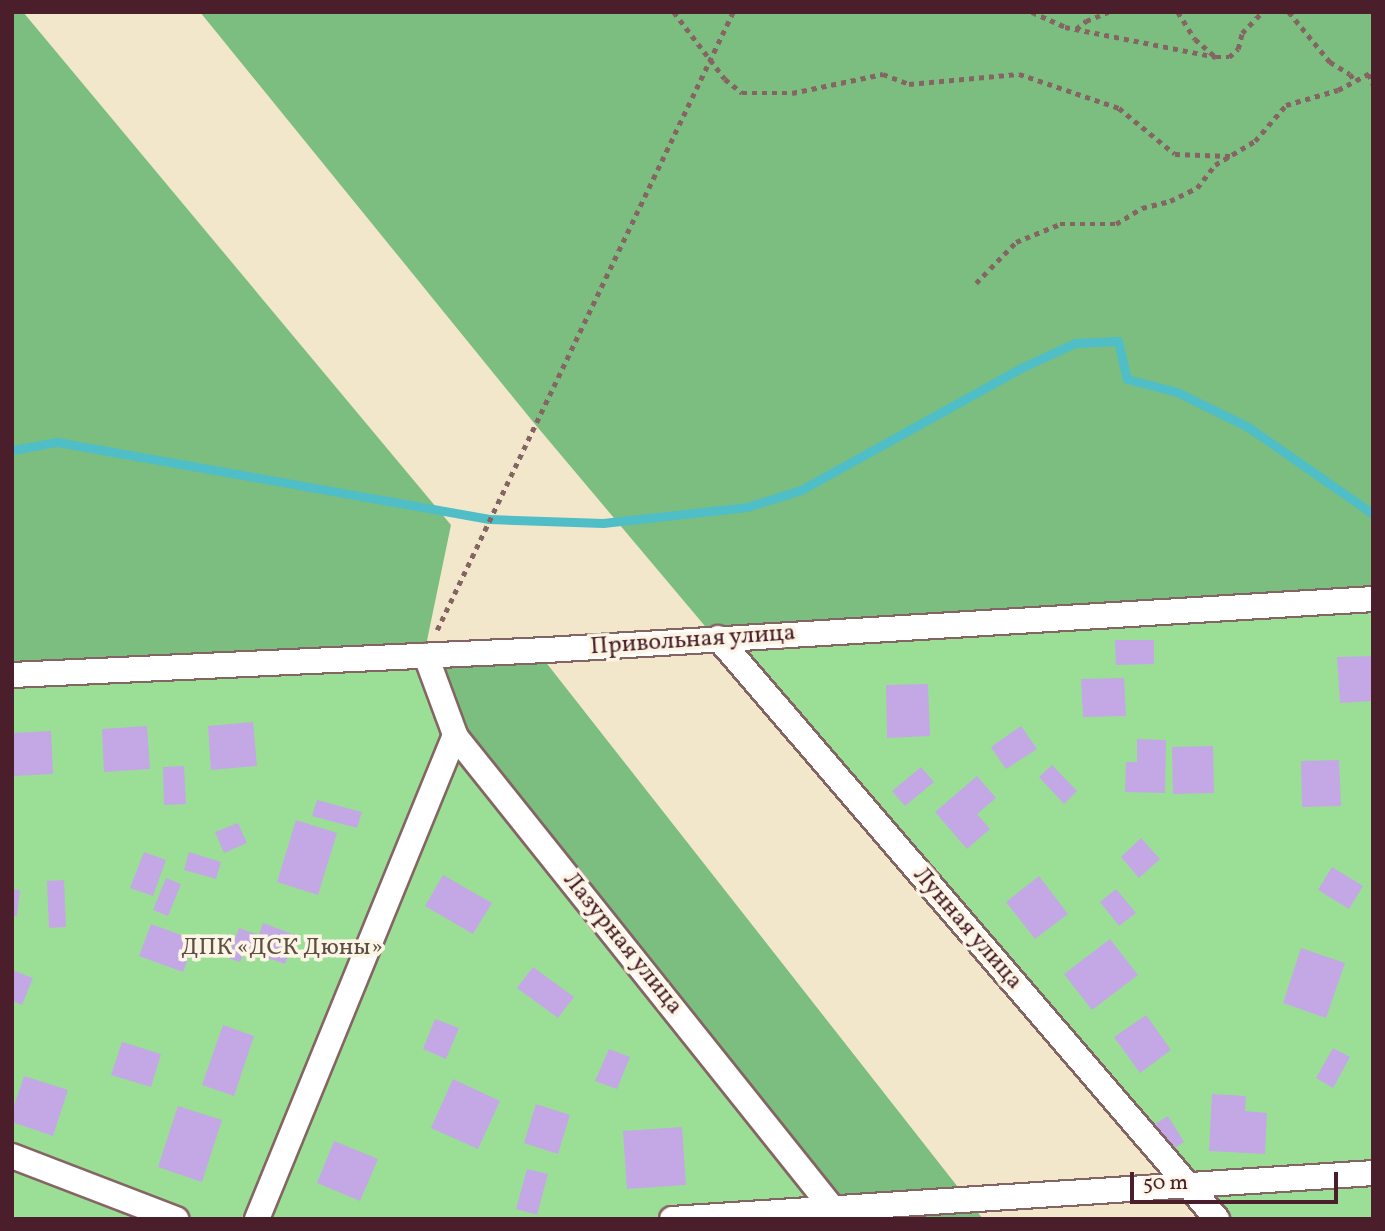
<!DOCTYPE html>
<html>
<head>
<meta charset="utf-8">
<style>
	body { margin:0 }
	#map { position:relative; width:1385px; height:1231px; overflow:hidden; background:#f2e7cb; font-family:Vollkorn,serif }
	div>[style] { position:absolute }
	.green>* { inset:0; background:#9bdf96 }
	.forest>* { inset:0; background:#7cbe7f }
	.stream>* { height:9px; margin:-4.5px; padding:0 4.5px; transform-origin:4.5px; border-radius:4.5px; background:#50bec6 }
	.building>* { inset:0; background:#c3a8e5 }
	.path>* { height:4.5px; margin-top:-2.25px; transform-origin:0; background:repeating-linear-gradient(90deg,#856563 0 5px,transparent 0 10px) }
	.roads { filter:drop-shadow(2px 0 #856563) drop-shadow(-2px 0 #856563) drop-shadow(0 2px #856563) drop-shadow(0 -2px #856563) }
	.minor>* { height:24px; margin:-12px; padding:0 12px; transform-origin:12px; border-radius:12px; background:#fff }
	span { translate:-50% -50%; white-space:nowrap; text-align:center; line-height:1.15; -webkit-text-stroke:7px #fcf5e5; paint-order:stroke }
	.street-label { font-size:24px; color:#4a1f2b }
	.park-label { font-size:24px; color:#5e4f46 }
	.frame { position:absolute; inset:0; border:14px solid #4a1f2b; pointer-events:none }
	.scale { position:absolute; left:1130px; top:1172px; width:208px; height:32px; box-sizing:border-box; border:4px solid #4a1f2b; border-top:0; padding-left:9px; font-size:21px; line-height:24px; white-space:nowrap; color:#4a1f2b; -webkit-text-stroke:5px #fcf5e5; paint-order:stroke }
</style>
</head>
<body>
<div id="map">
	<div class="green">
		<i style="clip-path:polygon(1373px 599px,1373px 1219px,1219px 1219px,715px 638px)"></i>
		<i style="clip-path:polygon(424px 656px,841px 1219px,12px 1219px,12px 675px)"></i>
	</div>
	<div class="forest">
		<i style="clip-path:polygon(12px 12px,23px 12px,451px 525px,424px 655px,537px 651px,983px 1219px,841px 1219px,456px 737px,424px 656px,12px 675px)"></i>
		<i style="clip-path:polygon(200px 12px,1373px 12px,1373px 599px,715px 638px,534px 423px)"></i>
	</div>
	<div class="stream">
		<i style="left:12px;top:450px;width:46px;rotate:-10.1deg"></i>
		<i style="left:57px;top:442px;width:439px;rotate:10.1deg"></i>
		<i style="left:489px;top:519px;width:114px;rotate:2deg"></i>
		<i style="left:603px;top:523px;width:145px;rotate:-6.3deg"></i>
		<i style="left:747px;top:507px;width:57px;rotate:-17.5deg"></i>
		<i style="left:801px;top:490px;width:252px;rotate:-29deg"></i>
		<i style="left:1021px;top:368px;width:60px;rotate:-24.8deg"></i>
		<i style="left:1075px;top:343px;width:43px;rotate:-2.7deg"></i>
		<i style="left:1118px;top:341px;width:39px;rotate:77deg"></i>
		<i style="left:1127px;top:379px;width:52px;rotate:14.6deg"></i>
		<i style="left:1177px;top:392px;width:79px;rotate:26.2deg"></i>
		<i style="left:1248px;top:427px;width:152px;rotate:34.8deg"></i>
	</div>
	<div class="building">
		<i style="clip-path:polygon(1115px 640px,1154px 640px,1154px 664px,1116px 665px)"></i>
		<i style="clip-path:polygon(1373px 656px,1373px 701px,1340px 703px,1337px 657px)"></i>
		<i style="clip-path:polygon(1124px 678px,1126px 716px,1083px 717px,1081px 679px)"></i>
		<i style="clip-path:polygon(928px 684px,930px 736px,887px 738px,886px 685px)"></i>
		<i style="clip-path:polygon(253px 722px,257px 766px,211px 770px,208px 726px)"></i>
		<i style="clip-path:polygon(147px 726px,150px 769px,104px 772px,102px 729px)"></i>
		<i style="clip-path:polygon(1021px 726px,1037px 749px,1006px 769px,991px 747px)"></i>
		<i style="clip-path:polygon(51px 731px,53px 774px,12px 776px,12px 733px)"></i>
		<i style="clip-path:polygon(1137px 739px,1166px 740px,1165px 793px,1125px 792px,1126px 762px,1137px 762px)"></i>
		<i style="clip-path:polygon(1213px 746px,1214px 793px,1173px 794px,1172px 747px)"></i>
		<i style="clip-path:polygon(1339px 760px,1341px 806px,1302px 807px,1301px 761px)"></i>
		<i style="clip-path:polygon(1052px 765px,1077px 791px,1064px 804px,1039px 777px)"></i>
		<i style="clip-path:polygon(184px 766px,186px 804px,164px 805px,163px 767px)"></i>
		<i style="clip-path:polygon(921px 767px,934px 782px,905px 806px,892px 791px)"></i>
		<i style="clip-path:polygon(977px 776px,996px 798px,977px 814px,990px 829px,967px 849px,935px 812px)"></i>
		<i style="clip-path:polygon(317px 800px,362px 812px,357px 828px,312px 816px)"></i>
		<i style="clip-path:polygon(296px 820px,337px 833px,318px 895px,277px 882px)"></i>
		<i style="clip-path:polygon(238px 823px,247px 843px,224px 853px,215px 832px)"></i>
		<i style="clip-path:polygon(1141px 838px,1160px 859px,1139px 878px,1121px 857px)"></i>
		<i style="clip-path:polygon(144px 852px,166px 860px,153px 896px,130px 888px)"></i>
		<i style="clip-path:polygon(189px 852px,221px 862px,216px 879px,184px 870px)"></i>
		<i style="clip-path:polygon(1332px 867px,1363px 886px,1349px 909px,1318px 890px)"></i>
		<i style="clip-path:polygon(443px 875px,492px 903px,473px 934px,425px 906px)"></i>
		<i style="clip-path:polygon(1039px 876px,1068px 914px,1035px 939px,1006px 902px)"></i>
		<i style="clip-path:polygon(166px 878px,181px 884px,168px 916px,153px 910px)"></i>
		<i style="clip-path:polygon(64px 880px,66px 927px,49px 928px,47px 881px)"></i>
		<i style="clip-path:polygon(12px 889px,20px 890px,17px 916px,12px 916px)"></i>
		<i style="clip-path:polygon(1116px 889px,1136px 913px,1119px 926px,1100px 902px)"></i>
		<i style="clip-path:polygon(263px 923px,295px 935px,285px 964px,245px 950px,240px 962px,228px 958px,239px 928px,259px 935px)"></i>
		<i style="clip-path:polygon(151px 924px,195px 940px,183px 972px,139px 956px)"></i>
		<i style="clip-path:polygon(1110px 939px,1138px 975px,1092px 1010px,1064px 974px)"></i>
		<i style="clip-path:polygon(1301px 948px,1345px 963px,1326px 1018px,1283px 1003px)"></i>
		<i style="clip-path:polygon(533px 967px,574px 997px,558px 1018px,517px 988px)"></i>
		<i style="clip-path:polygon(12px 970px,33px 978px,22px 1005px,12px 1001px)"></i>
		<i style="clip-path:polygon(1146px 1015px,1171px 1050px,1140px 1073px,1114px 1037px)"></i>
		<i style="clip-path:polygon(435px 1019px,459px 1028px,446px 1059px,423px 1049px)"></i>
		<i style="clip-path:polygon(223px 1025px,254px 1036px,234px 1096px,202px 1085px)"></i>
		<i style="clip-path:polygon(122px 1042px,161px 1054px,151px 1087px,111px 1075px)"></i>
		<i style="clip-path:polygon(1333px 1048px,1350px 1057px,1333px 1088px,1316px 1078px)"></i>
		<i style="clip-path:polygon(609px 1049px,630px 1057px,617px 1089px,595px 1081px)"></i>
		<i style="clip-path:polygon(24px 1076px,68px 1090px,53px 1136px,12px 1122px,12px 1112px)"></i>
		<i style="clip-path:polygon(453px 1079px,500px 1101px,478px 1149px,431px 1128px)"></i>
		<i style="clip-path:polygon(1212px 1094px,1246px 1096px,1245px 1111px,1267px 1113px,1265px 1154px,1209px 1151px)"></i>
		<i style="clip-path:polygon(536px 1104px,570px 1115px,558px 1154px,524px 1143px)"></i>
		<i style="clip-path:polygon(178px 1106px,222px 1120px,202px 1182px,158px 1167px)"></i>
		<i style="clip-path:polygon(1168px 1116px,1184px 1142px,1169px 1151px,1152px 1126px)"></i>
		<i style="clip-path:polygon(682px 1127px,686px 1185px,627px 1189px,623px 1131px)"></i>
		<i style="clip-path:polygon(334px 1141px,378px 1159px,360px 1201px,317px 1183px)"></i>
		<i style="clip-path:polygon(527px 1169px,548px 1174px,537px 1215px,516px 1209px)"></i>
	</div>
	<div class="path">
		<i style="left:674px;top:12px;width:84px;rotate:52.7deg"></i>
		<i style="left:725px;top:79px;width:22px;rotate:39deg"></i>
		<i style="left:742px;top:93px;width:50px"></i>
		<i style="left:792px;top:93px;width:93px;rotate:-11.8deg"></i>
		<i style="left:883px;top:74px;width:28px;rotate:21deg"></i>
		<i style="left:909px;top:84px;width:110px;rotate:-5.2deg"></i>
		<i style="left:1019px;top:74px;width:106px;rotate:18.8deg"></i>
		<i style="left:1119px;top:108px;width:72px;rotate:39.4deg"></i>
		<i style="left:1175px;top:154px;width:55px;rotate:2.1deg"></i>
		<i style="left:1032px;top:12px;width:36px;rotate:24deg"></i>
		<i style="left:1065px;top:27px;width:154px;rotate:11.2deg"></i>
		<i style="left:1178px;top:12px;width:32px;rotate:58deg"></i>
		<i style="left:1195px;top:39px;width:28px;rotate:41deg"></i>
		<i style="left:1216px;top:57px;width:13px"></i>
		<i style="left:1229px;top:57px;width:12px;rotate:-42deg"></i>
		<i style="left:1238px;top:49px;width:16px;rotate:-76deg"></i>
		<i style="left:1242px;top:33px;width:29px;rotate:-46deg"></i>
		<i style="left:1289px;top:12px;width:65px;rotate:50.6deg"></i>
		<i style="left:1330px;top:62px;width:23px;rotate:31deg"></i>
		<i style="left:1350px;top:74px;width:9px;rotate:54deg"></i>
		<i style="left:1076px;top:29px;width:13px;rotate:-39deg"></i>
		<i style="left:1086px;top:21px;width:24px;rotate:-22deg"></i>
		<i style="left:1369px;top:74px;width:11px;rotate:68deg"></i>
		<i style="left:976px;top:283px;width:57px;rotate:-45.7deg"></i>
		<i style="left:1016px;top:242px;width:48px;rotate:-22.2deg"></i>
		<i style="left:1060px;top:224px;width:56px"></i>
		<i style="left:1116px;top:224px;width:31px;rotate:-32deg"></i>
		<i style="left:1142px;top:208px;width:29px;rotate:-14deg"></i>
		<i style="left:1170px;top:201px;width:30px;rotate:-26deg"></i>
		<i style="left:1197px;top:188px;width:29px;rotate:-52deg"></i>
		<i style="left:1215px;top:165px;width:47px;rotate:-31deg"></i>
		<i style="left:1255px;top:141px;width:48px;rotate:-49.3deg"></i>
		<i style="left:1286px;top:105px;width:54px;rotate:-16.1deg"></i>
		<i style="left:1338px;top:90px;width:40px;rotate:-28deg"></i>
		<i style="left:437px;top:630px;width:685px;rotate:-64.41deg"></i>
	</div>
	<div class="roads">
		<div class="minor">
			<i style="left:718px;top:638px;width:766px;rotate:49.34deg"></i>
			<i style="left:426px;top:656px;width:86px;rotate:69.7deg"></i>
			<i style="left:456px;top:737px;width:617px;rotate:51.38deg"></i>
			<i style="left:12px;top:675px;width:536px;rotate:-2.68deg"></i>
			<i style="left:547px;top:650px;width:828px;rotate:-3.53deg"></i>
			<i style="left:12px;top:1156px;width:176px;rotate:21deg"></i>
			<i style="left:257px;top:1219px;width:523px;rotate:-67.75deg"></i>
			<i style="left:672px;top:1219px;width:703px;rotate:-3.75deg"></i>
		</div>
	</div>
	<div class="street-label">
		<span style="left:693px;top:641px;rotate:-4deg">Привольная улица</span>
		<span style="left:967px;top:929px;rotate:49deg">Лунная улица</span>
		<span style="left:622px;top:944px;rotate:51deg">Лазурная улица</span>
	</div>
	<div class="park-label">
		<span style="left:282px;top:949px">ДПК «ДСК Дюны»</span>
	</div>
	<div class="frame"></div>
	<div class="scale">50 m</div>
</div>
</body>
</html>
